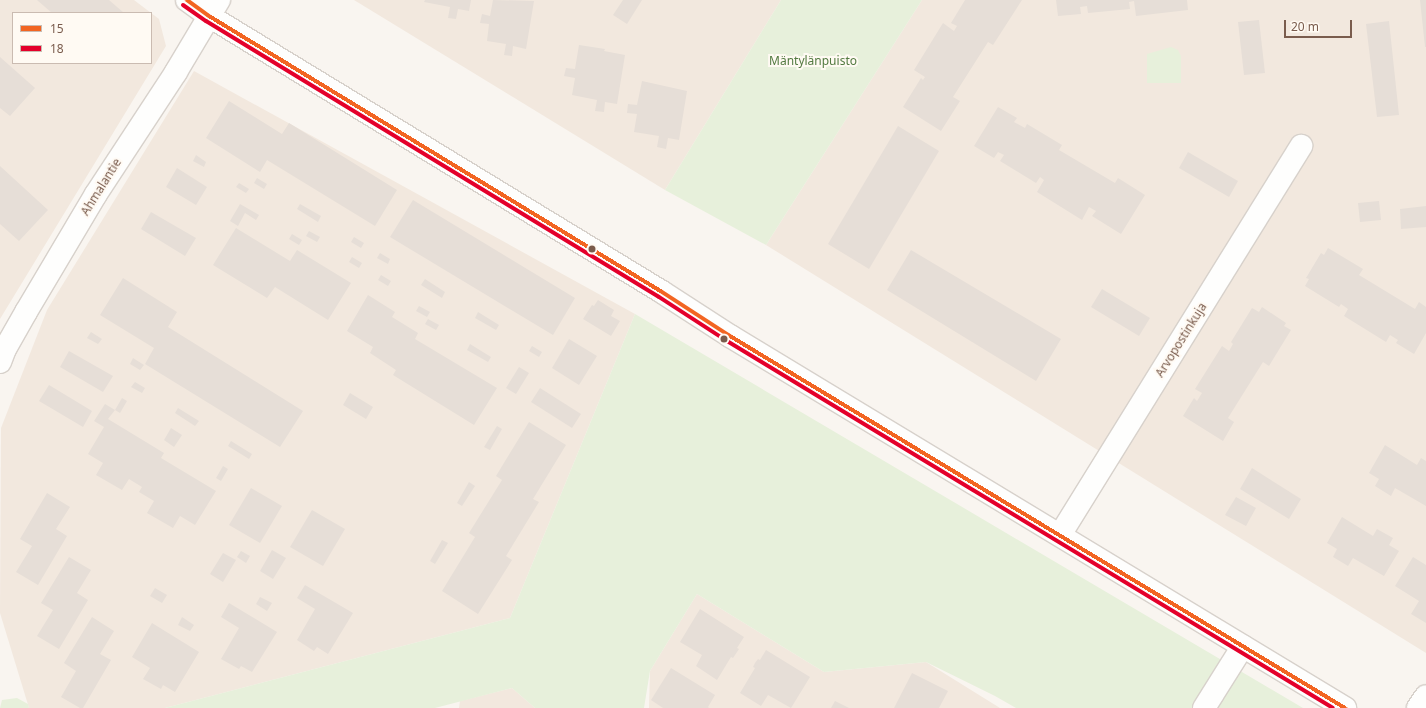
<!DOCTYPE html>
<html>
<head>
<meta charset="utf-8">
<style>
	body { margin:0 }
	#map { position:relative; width:1426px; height:708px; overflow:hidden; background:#f9f5f0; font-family:"Noto Sans",sans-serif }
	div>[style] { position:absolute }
	.residential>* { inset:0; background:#f2e8de }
	.green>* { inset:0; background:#e7f0db }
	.building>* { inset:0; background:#e6ded7 }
	.roads { filter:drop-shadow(1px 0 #d7d1cb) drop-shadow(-1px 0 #d7d1cb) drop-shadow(0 1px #d7d1cb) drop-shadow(0 -1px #d7d1cb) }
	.minor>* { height:22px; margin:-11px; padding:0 11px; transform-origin:11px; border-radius:11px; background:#fefefd }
	.bus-1>* { height:4px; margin:-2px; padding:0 2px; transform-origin:2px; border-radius:2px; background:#f26522 }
	.bus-2>* { height:4px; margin:-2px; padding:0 2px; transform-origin:2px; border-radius:2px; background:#e4002b }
	.dots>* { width:11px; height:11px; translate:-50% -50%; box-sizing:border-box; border:2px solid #fffaf3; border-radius:50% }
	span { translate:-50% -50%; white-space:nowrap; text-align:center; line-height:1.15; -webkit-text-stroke:4px #fffaf3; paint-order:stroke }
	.park-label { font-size:12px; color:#537a41 }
	.street-label { font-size:12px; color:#7a5c4d }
	.legend { position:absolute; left:12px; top:12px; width:140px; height:52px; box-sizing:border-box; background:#fffaf3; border:1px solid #cabbb1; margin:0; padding:5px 7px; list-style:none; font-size:12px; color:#7a5c4d }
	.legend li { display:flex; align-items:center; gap:8px; height:20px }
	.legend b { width:20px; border:1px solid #cabbb1 }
	.scale { position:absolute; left:1284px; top:20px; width:68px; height:18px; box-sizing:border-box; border:2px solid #7a5c4d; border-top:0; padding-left:5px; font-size:12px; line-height:14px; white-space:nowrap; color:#7a5c4d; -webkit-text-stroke:3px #fffaf3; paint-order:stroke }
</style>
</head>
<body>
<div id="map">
	<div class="residential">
		<i style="clip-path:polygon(evenodd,0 0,134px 0,159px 19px,166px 46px,0 319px,0 0,13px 13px,151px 13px,151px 63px,13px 63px,13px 13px)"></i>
		<i style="clip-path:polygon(354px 0,781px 0,665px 190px)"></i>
		<i style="clip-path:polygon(922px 0,1426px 0,1426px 653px,766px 245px)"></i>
		<i style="clip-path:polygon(194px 71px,635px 314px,510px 618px,165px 708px,29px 708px,0 613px,1px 428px,47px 310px)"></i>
		<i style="clip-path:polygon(697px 594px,824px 672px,926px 662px,1000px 708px,649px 708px,650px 671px)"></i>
		<i style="clip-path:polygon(512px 688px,535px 708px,459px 708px,460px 701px)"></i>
	</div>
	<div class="green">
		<i style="clip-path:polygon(781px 0,922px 0,766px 245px,665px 190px)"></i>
		<i style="clip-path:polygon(1171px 47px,1178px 50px,1181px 56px,1181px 83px,1147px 83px,1147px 54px)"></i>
		<i style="clip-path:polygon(635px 314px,1303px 708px,1016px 708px,995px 696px,926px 662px,824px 672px,697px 594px,650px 671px,644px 708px,535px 708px,512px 688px,435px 708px,165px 708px,510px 618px)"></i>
		<i style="clip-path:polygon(17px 698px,28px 704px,29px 708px,0 708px,2px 700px)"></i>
	</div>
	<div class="building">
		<i style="clip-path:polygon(37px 0,109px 0,124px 13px,52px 13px)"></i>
		<i style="clip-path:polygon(425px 0,471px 0,469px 11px,458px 9px,456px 19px,448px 18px,450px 7px,424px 2px)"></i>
		<i style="clip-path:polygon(493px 0,534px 1px,526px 49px,513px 46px,512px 56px,504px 55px,506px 44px,487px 41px,489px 24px,480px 23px,482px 14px,490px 16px)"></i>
		<i style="clip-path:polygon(623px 0,642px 0,627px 24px,613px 15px)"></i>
		<i style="clip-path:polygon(965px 0,1022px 0,993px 45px,988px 42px,953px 97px,960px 101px,941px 131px,903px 107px,921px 78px,923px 80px,925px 77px,914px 70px,943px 23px,954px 31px,957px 26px,951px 23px)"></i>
		<i style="clip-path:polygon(1056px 0,1187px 0,1188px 10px,1136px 16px,1134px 1px,1129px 2px,1130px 9px,1088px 13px,1087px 6px,1080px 7px,1081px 14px,1058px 16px)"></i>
		<i style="clip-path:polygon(1420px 0,1426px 0,1426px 47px,1425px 47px)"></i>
		<i style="clip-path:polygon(1259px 20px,1265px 73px,1244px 75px,1238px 22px)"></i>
		<i style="clip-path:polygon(1389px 21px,1399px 115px,1377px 117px,1366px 24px)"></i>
		<i style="clip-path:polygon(579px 45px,605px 49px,604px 51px,625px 55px,617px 104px,605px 102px,604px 112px,595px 111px,597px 100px,572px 95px,575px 78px,564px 76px,566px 68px,575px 69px)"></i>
		<i style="clip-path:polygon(0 57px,35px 88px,10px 116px,0 108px)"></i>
		<i style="clip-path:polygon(642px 81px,687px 91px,679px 140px,668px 138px,666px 149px,657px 147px,659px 136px,634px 132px,637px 114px,627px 113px,628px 104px,637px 105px)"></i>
		<i style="clip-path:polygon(229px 101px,282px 134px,289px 123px,397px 190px,375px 226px,267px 160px,260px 172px,206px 138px)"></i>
		<i style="clip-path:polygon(998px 107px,1017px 118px,1014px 122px,1025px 128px,1027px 124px,1062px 145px,1059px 150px,1115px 183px,1118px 178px,1145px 195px,1121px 234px,1092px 216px,1096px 211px,1089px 207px,1082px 220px,1037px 192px,1044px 180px,1040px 177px,1036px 183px,1000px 161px,1004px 155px,998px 152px,994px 158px,974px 146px)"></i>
		<i style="clip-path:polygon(898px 126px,939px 151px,869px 269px,828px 244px)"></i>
		<i style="clip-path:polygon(1188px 152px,1238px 181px,1229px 197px,1179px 168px)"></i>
		<i style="clip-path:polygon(196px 155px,206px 162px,204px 167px,193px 161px)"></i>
		<i style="clip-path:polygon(0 166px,48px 210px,19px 241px,0 224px)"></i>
		<i style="clip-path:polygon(177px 168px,207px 187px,196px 205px,166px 187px)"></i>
		<i style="clip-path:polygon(257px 178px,267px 184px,264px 189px,254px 183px)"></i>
		<i style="clip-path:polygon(239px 183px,249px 189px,246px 193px,236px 187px)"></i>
		<i style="clip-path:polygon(413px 200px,575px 298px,553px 335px,390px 237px)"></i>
		<i style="clip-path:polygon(1379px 201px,1381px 220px,1360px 222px,1358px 203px)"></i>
		<i style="clip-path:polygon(240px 204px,259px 215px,256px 220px,245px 213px,238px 226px,230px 221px)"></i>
		<i style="clip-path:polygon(300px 204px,321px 216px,318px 222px,297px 209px)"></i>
		<i style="clip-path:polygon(1426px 206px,1426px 227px,1401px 229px,1400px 209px)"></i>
		<i style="clip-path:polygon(151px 212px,196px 238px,185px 256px,141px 229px)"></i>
		<i style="clip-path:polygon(236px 228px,290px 261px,297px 250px,351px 283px,328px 320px,275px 287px,267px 298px,213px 265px)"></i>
		<i style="clip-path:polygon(309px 231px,320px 237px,317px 242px,306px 236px)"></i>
		<i style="clip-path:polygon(292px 234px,302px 240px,299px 245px,289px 239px)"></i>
		<i style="clip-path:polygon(354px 237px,364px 243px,361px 248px,351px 242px)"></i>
		<i style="clip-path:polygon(1328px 248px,1363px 269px,1359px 275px,1415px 309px,1419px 302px,1426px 307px,1426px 333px,1414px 354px,1396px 343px,1398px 340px,1390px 335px,1386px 342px,1344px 316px,1348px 309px,1341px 304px,1339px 307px,1305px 286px,1309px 279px,1306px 278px,1321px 253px,1324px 255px)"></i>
		<i style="clip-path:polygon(911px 250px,1061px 339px,1036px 381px,887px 290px)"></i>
		<i style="clip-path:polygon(380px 253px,390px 259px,388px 264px,377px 258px)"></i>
		<i style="clip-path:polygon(352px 257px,362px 263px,359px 268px,349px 262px)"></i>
		<i style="clip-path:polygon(381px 275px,391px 281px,388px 286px,378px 280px)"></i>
		<i style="clip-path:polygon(123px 278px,177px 312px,168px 327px,303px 411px,280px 447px,145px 364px,154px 348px,100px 315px)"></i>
		<i style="clip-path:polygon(425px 279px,445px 292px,442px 298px,421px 285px)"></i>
		<i style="clip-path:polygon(1102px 289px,1150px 318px,1139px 336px,1091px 307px)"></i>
		<i style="clip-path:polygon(368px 295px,395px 312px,392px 317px,418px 333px,415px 339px,497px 388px,474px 425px,393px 375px,396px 370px,370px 353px,373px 347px,347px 331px)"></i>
		<i style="clip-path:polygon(598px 300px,614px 310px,611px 316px,620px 321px,611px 336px,583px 319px,592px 305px,594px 306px)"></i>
		<i style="clip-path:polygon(419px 306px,430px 312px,427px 317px,416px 311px)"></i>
		<i style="clip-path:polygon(1262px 307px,1286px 323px,1284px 326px,1291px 330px,1269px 366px,1263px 362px,1228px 418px,1234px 422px,1223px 441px,1183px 416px,1194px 398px,1197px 401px,1202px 393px,1195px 389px,1222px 346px,1229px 351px,1233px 344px,1231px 342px,1252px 308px,1259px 312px)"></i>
		<i style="clip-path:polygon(478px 312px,499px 325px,496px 330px,475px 318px)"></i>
		<i style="clip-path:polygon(428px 319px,439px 325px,436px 330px,425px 324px)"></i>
		<i style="clip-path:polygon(91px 332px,102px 339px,98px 344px,87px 338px)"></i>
		<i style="clip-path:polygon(569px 339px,597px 356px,579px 385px,552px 368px)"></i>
		<i style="clip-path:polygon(470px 344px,491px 357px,488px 362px,467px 350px)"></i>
		<i style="clip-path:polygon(532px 346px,542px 352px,539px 357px,529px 351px)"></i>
		<i style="clip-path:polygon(69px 351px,113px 376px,103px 392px,60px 367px)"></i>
		<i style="clip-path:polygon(133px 358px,144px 365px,140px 370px,130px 364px)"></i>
		<i style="clip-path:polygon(519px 367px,529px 373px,516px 394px,506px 388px)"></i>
		<i style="clip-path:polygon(135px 382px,145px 388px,142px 393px,131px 387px)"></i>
		<i style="clip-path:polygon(49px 385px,92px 411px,83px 427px,39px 401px)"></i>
		<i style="clip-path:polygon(540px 388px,581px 414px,572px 428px,531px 402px)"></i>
		<i style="clip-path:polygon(350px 393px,373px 407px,366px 419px,343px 405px)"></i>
		<i style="clip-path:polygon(122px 398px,127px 401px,120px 413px,115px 410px)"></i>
		<i style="clip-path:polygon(105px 404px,115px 410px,108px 419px,164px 453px,161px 458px,216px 491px,195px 525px,180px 516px,173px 528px,147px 513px,154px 501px,139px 492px,142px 487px,129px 479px,122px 490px,96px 475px,103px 463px,88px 454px,104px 427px,94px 421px)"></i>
		<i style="clip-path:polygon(178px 408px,199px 421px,195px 426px,175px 413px)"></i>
		<i style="clip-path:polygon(529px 422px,566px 445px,533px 499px,539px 502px,506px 556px,512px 560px,478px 614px,442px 591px,475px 537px,469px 533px,502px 480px,496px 476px)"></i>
		<i style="clip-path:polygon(497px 426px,502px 429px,490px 450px,484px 447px)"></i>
		<i style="clip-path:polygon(171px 428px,182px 435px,174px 447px,164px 440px)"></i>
		<i style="clip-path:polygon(231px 441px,252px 454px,249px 459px,228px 446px)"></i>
		<i style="clip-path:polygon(1385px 445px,1417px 465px,1421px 458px,1426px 461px,1426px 506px,1395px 488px,1391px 496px,1375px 486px,1379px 479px,1369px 473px)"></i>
		<i style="clip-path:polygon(223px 466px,228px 469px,221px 481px,216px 478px)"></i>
		<i style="clip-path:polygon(1252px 468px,1301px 499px,1289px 519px,1240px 489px)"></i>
		<i style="clip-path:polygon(469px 482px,475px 486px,462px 506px,457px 503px)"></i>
		<i style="clip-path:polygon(251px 488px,282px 506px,260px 543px,229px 525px)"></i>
		<i style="clip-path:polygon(47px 493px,70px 507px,56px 529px,67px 536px,38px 585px,16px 572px,32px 546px,20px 539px)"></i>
		<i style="clip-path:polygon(1236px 497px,1256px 508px,1246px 526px,1225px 515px)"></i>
		<i style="clip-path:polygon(312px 510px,345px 529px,323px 566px,290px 547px)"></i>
		<i style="clip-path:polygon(1342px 517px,1373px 536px,1377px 529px,1393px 538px,1389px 545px,1399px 551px,1384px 576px,1353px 558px,1348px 566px,1333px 557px,1337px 549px,1327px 543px)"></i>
		<i style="clip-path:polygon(442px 540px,448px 543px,435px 564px,430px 561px)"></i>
		<i style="clip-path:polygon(272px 550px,286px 558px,273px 579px,260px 571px)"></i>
		<i style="clip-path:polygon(241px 551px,250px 556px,246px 563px,237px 557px)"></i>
		<i style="clip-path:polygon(223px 553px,236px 560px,223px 582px,210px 574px)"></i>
		<i style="clip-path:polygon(69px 557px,91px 570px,77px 593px,88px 600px,59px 649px,37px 636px,53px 610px,41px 603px)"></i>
		<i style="clip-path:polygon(1413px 557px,1426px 565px,1426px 623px,1411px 614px,1419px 601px,1395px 586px)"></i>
		<i style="clip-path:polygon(305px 585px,353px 613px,328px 654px,317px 647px,314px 651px,297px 640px,315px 609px,297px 598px)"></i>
		<i style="clip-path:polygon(155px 588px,167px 595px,162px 603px,150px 596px)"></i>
		<i style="clip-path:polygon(260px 597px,272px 603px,267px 611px,256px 604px)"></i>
		<i style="clip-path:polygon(229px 603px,277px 632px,252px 672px,241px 666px,239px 669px,221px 659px,239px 628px,221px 617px)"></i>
		<i style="clip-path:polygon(700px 609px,744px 637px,737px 648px,739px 649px,733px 658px,731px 657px,717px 680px,696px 666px,702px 655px,680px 642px)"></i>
		<i style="clip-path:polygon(92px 617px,114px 631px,100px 654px,111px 660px,83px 708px,80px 708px,61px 697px,76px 671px,64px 663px)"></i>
		<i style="clip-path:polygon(182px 617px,194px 625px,190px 631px,178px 625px)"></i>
		<i style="clip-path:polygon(152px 623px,199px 652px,175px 692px,163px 685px,161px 689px,143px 679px,150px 668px,132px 657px)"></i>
		<i style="clip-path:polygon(766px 650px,810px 677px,791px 708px,768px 695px,761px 706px,740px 693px,755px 668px,753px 667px,755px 663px,758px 659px,760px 660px)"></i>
		<i style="clip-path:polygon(671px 668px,715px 695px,708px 707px,709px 708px,663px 708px,651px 700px)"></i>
		<i style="clip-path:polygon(912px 673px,948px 691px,939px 708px,894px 708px)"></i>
		<i style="clip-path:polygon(835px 701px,849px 708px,831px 708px)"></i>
	</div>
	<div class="roads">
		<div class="minor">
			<i style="left:187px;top:0;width:27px;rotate:36deg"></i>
			<i style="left:209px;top:16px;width:530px;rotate:31.35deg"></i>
			<i style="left:662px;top:292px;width:81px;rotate:32.9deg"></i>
			<i style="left:730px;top:336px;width:719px;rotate:31.17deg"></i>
			<i style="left:0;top:362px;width:14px;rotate:-69deg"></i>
			<i style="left:5px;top:349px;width:43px;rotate:-60.4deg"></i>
			<i style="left:26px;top:312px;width:137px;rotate:-59.3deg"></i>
			<i style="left:96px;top:194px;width:146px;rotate:-56.7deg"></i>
			<i style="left:176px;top:72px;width:84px;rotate:-59.2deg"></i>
			<i style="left:1060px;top:535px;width:458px;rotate:-58.2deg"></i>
			<i style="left:1204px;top:708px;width:73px;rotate:-57.8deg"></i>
			<i style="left:1418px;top:708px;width:14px;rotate:-56deg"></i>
		</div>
	</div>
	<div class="bus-1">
		<i style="left:187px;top:0;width:27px;rotate:36deg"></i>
		<i style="left:209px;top:16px;width:530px;rotate:31.35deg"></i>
		<i style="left:662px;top:292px;width:81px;rotate:32.9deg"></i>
		<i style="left:730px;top:336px;width:719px;rotate:31.17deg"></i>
	</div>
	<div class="bus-2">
		<i style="left:183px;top:5px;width:28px;rotate:35deg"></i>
		<i style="left:206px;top:21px;width:530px;rotate:31.35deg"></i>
		<i style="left:659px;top:297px;width:81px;rotate:32.9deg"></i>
		<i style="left:727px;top:341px;width:708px;rotate:31.2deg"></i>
	</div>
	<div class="dots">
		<i style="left:592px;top:249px;background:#7a5c4d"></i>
		<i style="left:724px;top:339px;background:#7a5c4d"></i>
	</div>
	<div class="park-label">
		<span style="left:813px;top:61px">Mäntylänpuisto</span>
	</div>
	<div class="street-label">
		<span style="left:101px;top:187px;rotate:-58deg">Ahmalantie</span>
		<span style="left:1181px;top:340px;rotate:-58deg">Arvopostinkuja</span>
	</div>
	<ul class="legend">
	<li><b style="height:5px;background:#f26522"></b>15</li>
	<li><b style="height:5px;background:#e4002b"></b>18</li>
	</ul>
	<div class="scale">20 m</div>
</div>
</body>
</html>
